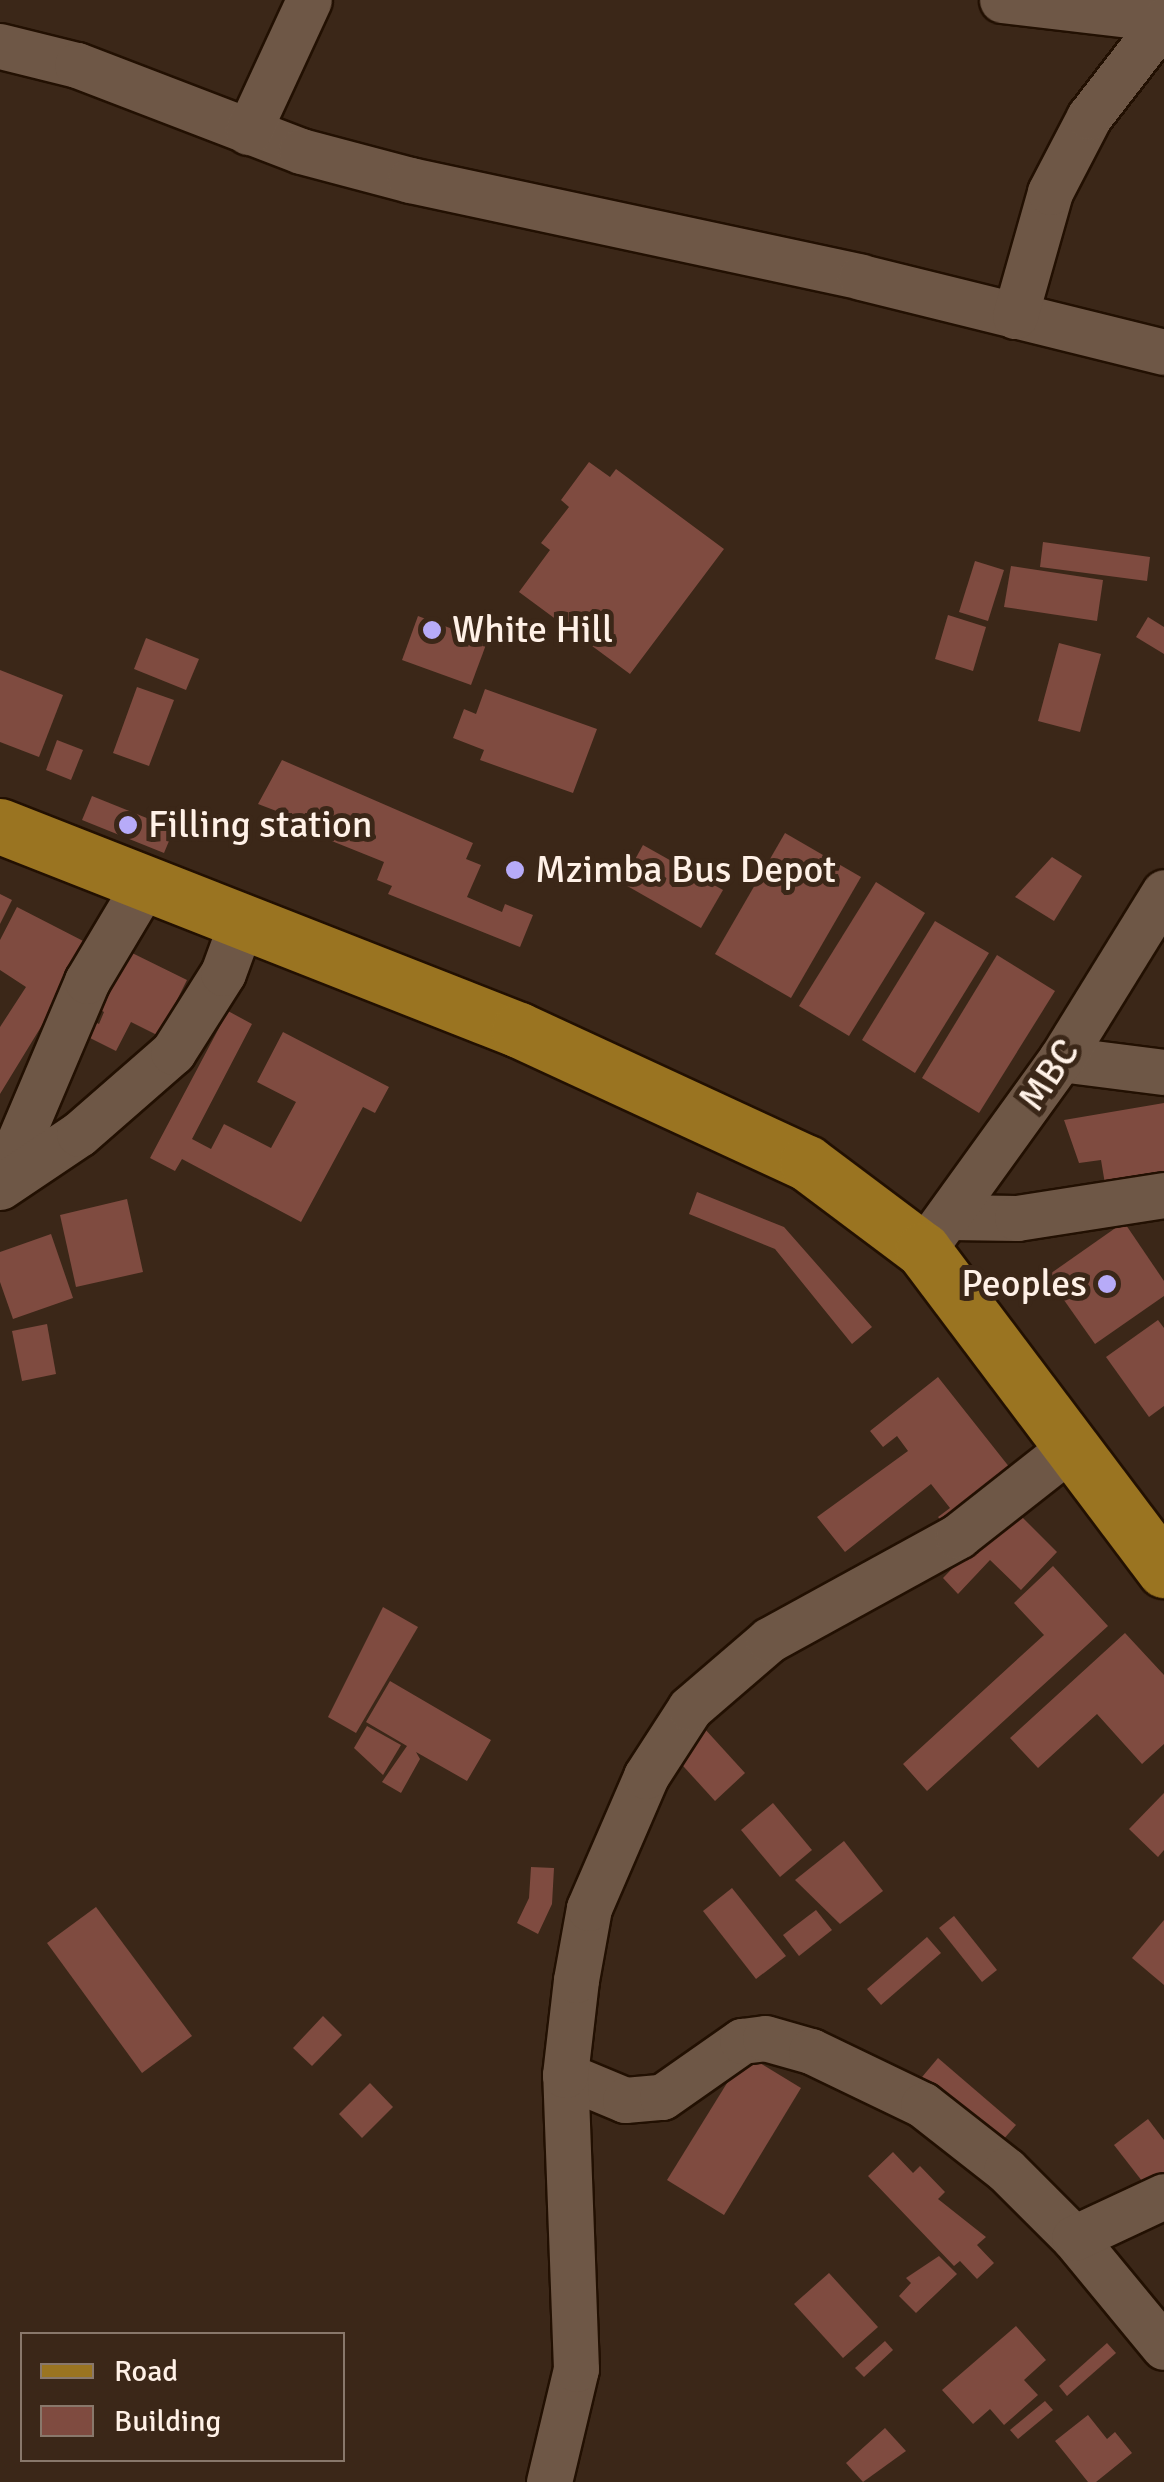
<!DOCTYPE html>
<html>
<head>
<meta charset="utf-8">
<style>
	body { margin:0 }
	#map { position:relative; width:1164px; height:2482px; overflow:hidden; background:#3b2718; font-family:Signika,sans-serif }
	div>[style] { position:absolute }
	.building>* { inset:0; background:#7f4b40 }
	.roads { filter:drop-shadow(2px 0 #221002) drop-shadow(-2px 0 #221002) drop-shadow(0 2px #221002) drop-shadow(0 -2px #221002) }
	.minor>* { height:45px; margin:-22.5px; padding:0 22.5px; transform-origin:22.5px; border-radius:22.5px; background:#6e5746 }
	.major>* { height:55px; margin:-27.5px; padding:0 27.5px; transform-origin:27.5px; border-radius:27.5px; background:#9a7421 }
	.dots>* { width:28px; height:28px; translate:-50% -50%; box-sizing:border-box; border:5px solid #3b2718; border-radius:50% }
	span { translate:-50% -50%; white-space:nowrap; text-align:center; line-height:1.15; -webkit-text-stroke:10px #3b2718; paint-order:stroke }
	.poi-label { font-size:38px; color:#fff1e7 }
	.left { translate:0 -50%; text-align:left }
	.right { translate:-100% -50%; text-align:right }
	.street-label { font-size:38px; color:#fff1e7 }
	.legend { position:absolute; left:20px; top:2332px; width:325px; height:130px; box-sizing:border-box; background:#3b2718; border:2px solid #89786b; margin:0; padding:12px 18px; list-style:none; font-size:30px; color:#fff1e7 }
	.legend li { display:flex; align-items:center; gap:20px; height:50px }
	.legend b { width:50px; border:2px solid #89786b }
</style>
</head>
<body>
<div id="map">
	<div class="building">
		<i style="clip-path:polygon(589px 462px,610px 477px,616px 469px,724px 549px,630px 674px,519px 592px,550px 550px,541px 543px,569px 507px,561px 500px)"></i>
		<i style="clip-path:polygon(1043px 542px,1150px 557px,1147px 581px,1040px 567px)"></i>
		<i style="clip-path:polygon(975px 561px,1004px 570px,988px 621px,959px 612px)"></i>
		<i style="clip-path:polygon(1011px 566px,1103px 580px,1097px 621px,1004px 607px)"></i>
		<i style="clip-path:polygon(948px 615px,986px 627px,973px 671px,935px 659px)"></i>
		<i style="clip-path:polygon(418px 616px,487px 642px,471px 685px,402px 660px)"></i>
		<i style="clip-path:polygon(1148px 617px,1164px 627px,1164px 654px,1136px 637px)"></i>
		<i style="clip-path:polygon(146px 638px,199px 659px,186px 690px,134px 669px)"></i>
		<i style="clip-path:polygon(1059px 643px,1101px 654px,1080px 732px,1038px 721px)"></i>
		<i style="clip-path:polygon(0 670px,63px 695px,39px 757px,0 742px)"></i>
		<i style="clip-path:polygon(137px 687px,174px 700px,149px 766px,113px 753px)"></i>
		<i style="clip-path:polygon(485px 689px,597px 729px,573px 793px,480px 760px,484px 750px,453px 738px,464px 709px,476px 714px)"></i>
		<i style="clip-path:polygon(57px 740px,83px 750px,71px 780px,46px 770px)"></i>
		<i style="clip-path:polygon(282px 760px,473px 843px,466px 859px,481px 865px,467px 897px,502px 912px,505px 904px,533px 915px,520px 947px,388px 894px,392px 886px,377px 880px,384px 862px,277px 819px,279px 812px,258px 804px)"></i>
		<i style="clip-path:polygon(92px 796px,174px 829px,164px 853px,82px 820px)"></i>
		<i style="clip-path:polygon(785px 833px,861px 877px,791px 998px,715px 954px)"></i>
		<i style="clip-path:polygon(643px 845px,723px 890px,701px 928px,622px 883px)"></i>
		<i style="clip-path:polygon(1052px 857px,1082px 876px,1054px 921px,1015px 897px)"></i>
		<i style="clip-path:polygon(876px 882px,925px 913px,849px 1036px,799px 1006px)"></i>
		<i style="clip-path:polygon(0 894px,12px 900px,0 924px)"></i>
		<i style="clip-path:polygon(17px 907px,91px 945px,0 1094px,0 1027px,26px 987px,0 970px,0 940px)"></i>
		<i style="clip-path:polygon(935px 921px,989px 953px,915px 1073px,862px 1040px)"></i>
		<i style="clip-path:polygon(124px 949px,187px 980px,159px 1036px,131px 1022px,116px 1051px,82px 1034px,89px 1019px,99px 1024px,104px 1012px,95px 1007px)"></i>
		<i style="clip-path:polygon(997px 955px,1055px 991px,979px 1113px,922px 1078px)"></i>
		<i style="clip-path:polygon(228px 1011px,252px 1024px,192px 1139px,211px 1149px,224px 1124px,271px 1148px,296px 1102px,257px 1082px,283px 1032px,389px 1087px,375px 1113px,363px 1107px,301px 1222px,182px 1159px,175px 1171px,150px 1158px)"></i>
		<i style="clip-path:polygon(1164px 1103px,1164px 1175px,1105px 1184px,1101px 1160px,1079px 1163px,1064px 1120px)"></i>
		<i style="clip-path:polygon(697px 1192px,784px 1227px,872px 1327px,852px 1344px,775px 1249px,689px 1214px)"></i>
		<i style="clip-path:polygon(127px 1199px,143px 1272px,76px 1287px,60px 1215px)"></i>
		<i style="clip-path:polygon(1124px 1222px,1164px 1281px,1164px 1296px,1095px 1344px,1047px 1276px)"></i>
		<i style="clip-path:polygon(51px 1234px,73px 1298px,13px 1319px,0 1282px,0 1252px)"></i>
		<i style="clip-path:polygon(1158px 1320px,1164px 1328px,1164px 1406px,1149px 1417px,1106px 1357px)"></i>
		<i style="clip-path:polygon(47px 1324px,56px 1374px,22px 1381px,12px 1331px)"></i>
		<i style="clip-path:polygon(938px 1377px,1014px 1473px,946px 1527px,938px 1517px,950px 1508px,931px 1484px,845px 1552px,817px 1517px,908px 1451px,897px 1436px,883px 1447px,870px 1431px)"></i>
		<i style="clip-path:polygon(1012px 1507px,1057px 1552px,1021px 1590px,990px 1560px,958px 1594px,943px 1578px)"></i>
		<i style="clip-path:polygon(1053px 1566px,1108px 1626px,927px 1791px,903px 1764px,1044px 1635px,1014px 1603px)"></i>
		<i style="clip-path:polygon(383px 1607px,418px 1627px,356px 1733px,328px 1717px)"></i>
		<i style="clip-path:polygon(1125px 1633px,1164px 1675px,1164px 1744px,1142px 1764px,1097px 1714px,1038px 1768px,1010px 1738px)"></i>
		<i style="clip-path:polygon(390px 1681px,491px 1740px,467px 1781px,416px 1752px,420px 1759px,401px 1793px,382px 1782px,407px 1746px,366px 1722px)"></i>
		<i style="clip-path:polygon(367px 1726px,401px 1745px,383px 1775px,354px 1748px)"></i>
		<i style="clip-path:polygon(704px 1728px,745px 1773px,715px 1801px,674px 1756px)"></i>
		<i style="clip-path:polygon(1164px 1793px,1164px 1850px,1158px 1857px,1129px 1829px)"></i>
		<i style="clip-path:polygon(773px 1803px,812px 1850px,780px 1877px,741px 1830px)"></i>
		<i style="clip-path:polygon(844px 1841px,883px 1891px,840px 1924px,795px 1880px)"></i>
		<i style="clip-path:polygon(531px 1867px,554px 1868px,552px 1904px,538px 1934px,517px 1923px,529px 1898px)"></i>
		<i style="clip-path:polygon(732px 1888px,786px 1956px,756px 1979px,703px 1911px)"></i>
		<i style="clip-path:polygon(96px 1907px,192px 2036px,142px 2073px,47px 1943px)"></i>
		<i style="clip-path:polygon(816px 1910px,832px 1930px,799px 1956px,783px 1935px)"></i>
		<i style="clip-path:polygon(954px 1916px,997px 1970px,982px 1982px,939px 1928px)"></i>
		<i style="clip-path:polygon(1164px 1920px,1164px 1985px,1132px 1958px)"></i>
		<i style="clip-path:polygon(927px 1937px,941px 1953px,881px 2005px,867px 1989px)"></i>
		<i style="clip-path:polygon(323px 2016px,342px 2035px,312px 2066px,293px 2048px)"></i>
		<i style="clip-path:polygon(745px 2054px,801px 2088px,724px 2215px,667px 2180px)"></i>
		<i style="clip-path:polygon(938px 2058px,1016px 2125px,995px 2149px,917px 2083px)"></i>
		<i style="clip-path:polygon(370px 2083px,393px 2107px,362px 2138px,339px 2114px)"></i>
		<i style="clip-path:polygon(1148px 2119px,1164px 2140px,1164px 2179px,1149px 2190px,1114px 2145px)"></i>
		<i style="clip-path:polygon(893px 2152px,913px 2173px,920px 2166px,945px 2192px,938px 2199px,986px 2237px,977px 2245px,994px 2263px,977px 2279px,960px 2261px,954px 2266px,868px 2176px)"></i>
		<i style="clip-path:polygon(939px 2256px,957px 2274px,916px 2313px,899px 2296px,911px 2283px,906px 2278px)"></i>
		<i style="clip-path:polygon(829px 2273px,878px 2327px,843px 2358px,794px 2304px)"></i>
		<i style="clip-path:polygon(1016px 2326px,1046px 2360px,1024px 2380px,1038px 2395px,1004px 2425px,990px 2409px,973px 2424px,942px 2390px)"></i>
		<i style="clip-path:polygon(885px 2341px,893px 2350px,864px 2377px,855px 2368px)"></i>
		<i style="clip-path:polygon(1107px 2343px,1116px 2353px,1067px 2396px,1059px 2386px)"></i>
		<i style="clip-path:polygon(1045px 2401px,1053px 2410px,1018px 2439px,1010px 2430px)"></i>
		<i style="clip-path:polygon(1088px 2415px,1107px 2439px,1115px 2432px,1132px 2453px,1096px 2482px,1088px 2482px,1055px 2441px)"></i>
		<i style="clip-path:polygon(885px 2428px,906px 2451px,863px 2482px,846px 2463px)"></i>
	</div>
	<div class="roads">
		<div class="minor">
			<i style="left:1002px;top:0;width:163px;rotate:6.7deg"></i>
			<i style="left:0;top:46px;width:79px;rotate:13.9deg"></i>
			<i style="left:77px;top:65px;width:240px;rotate:21deg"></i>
			<i style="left:301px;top:151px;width:113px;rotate:14.9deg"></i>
			<i style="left:410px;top:180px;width:461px;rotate:12.1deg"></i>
			<i style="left:861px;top:277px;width:312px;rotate:13.9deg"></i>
			<i style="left:248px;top:132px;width:145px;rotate:-65.2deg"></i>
			<i style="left:1015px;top:316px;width:129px;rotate:-74.2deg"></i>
			<i style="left:1050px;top:192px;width:85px;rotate:-62.5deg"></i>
			<i style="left:1089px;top:117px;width:123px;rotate:-52.3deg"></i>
			<i style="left:1061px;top:1059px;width:104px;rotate:7.2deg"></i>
			<i style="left:0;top:1186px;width:223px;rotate:-67deg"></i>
			<i style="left:87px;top:981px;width:115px;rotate:-59.2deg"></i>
			<i style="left:0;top:1187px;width:95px;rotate:-33.9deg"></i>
			<i style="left:79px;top:1134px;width:125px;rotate:-41.1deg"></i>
			<i style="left:173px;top:1052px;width:93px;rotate:-57.7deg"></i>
			<i style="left:223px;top:973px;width:55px;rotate:-69.9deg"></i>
			<i style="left:951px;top:1217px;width:66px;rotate:0.9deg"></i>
			<i style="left:1017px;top:1218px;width:149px;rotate:-8.9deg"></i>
			<i style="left:923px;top:1250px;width:236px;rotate:-54.2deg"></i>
			<i style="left:1061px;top:1059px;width:196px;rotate:-58.3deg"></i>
			<i style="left:565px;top:2075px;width:65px;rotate:22.6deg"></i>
			<i style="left:625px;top:2100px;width:37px;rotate:-5deg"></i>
			<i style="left:662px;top:2097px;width:98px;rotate:-35deg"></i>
			<i style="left:742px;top:2041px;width:23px;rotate:-7deg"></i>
			<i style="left:765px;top:2038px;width:48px;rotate:15.8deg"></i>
			<i style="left:811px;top:2051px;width:124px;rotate:25.7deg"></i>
			<i style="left:923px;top:2105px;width:105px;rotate:38.1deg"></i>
			<i style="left:1006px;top:2170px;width:96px;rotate:45deg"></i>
			<i style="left:1074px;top:2238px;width:141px;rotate:50.5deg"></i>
			<i style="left:1074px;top:2238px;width:99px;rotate:-25deg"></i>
			<i style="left:549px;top:2482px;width:116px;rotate:-76.6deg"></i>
			<i style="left:576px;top:2369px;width:294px;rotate:-92.1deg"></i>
			<i style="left:565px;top:2075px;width:96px;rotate:-83.4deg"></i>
			<i style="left:576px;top:1980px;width:73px;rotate:-79.8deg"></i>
			<i style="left:589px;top:1908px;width:144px;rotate:-66.6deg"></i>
			<i style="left:646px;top:1776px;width:81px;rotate:-57.1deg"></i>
			<i style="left:690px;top:1708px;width:104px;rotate:-40.7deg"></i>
			<i style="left:769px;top:1640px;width:216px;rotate:-28.8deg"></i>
			<i style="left:958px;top:1536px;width:142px;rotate:-38.2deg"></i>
		</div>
		<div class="major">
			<i style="left:0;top:826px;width:558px;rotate:21.46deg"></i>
			<i style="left:519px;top:1030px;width:317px;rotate:24.8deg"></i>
			<i style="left:807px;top:1163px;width:145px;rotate:36.9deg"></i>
			<i style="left:923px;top:1250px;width:401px;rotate:53deg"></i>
		</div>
	</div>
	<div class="dots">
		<i style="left:432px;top:630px;background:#b7abf8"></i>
		<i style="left:128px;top:825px;background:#b7abf8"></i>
		<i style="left:515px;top:870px;background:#b7abf8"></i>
		<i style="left:1107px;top:1284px;background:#b7abf8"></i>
	</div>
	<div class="poi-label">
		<span class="left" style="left:452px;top:630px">White Hill</span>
		<span class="left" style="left:148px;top:825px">Filling station</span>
		<span class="left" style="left:535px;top:870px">Mzimba Bus Depot</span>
		<span class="right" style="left:1087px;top:1284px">Peoples</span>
	</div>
	<div class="street-label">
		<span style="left:1049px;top:1075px;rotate:-56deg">MBC</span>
	</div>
	<ul class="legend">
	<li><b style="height:12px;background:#9a7421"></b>Road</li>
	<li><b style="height:28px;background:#7f4b40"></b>Building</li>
	</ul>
</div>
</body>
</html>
